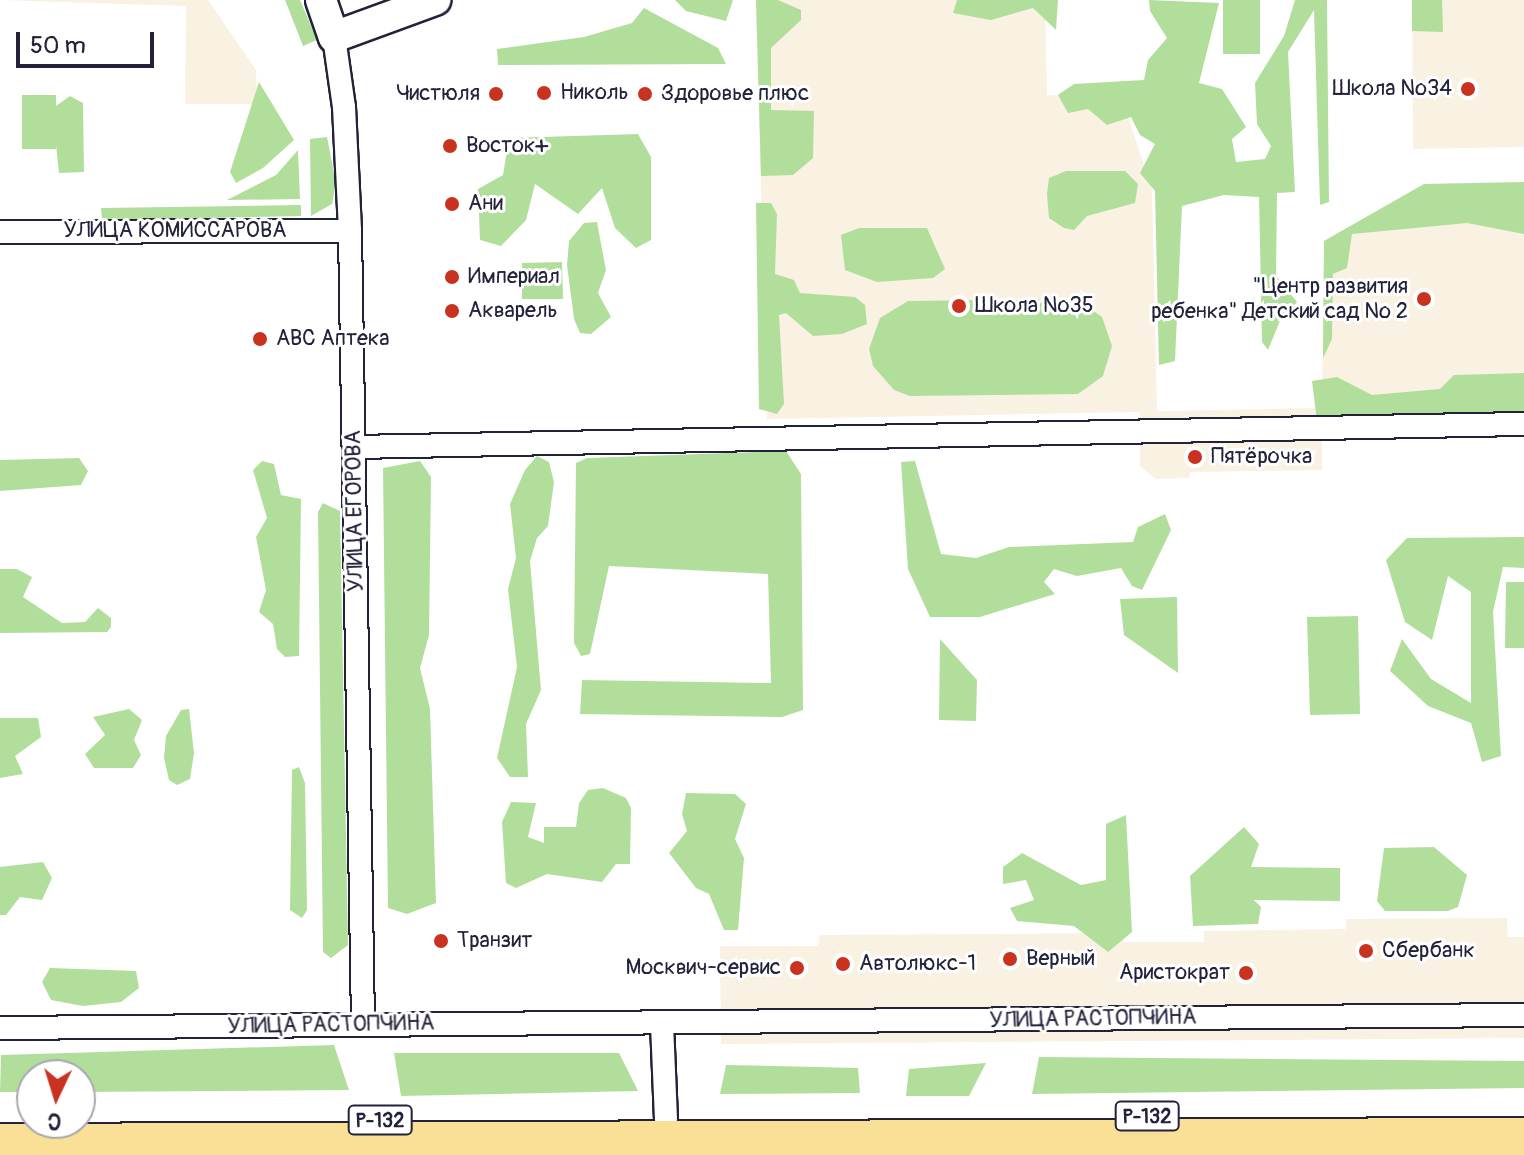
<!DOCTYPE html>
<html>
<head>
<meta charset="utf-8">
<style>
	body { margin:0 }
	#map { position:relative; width:1524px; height:1155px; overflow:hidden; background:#fff; font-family:Pangolin,sans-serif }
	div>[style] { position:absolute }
	.built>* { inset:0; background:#f9f1e2 }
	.green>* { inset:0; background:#b2de9c }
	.roads { filter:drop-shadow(2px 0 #22223b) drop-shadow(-2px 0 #22223b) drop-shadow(0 2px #22223b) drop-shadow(0 -2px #22223b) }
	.street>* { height:22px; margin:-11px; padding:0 11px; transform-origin:11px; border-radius:11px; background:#fff }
	.secondary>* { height:30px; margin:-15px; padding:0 15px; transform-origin:15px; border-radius:15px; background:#fff }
	.highway>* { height:38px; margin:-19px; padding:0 19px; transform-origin:19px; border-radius:19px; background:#fadf96 }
	.dots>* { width:22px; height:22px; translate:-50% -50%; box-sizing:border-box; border:4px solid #fff; border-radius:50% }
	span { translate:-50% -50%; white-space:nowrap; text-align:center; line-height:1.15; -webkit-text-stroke:6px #fff; paint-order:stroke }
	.shield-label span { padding:2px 6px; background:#fff; border:2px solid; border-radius:6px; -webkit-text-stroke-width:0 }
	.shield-label { font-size:20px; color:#22223b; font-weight:700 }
	.poi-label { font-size:22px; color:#22223b }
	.right { translate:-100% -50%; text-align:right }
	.left { translate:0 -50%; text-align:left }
	.street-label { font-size:22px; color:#22223b }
	.north { position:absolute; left:16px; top:1059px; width:80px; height:80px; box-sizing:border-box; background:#fff; border:2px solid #a7a7b1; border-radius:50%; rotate:184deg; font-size:22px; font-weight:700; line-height:32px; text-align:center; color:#22223b }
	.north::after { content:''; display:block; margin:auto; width:28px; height:36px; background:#c8321e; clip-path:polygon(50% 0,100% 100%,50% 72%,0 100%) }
	.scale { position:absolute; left:16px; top:32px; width:138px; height:36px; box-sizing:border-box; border:4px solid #22223b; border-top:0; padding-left:10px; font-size:24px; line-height:28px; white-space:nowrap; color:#22223b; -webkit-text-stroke:6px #fff; paint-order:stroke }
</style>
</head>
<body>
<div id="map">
	<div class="built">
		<i style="clip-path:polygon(0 0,208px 0,256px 70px,257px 104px,185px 104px,186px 6px)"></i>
		<i style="clip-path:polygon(756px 0,1045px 0,1047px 95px,1122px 99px,1152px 189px,1157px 411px,1322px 408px,1324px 241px,1424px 184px,1524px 182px,1524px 403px,1322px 409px,1322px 470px,1190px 472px,1189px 478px,1156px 479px,1140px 466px,1140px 412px,767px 419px)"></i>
		<i style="clip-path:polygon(1412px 0,1524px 0,1524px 147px,1413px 149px)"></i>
		<i style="clip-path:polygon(1507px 918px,1508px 937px,1524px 937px,1524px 1038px,721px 1044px,720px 946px,818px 946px,819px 935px,1123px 933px,1123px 942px,1204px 942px,1204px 931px,1346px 929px,1346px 919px)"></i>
	</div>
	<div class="green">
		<i style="clip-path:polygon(285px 0,300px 0,317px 40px,303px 46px)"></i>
		<i style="clip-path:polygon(675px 0,733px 0,726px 21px,686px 11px)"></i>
		<i style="clip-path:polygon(756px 0,778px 0,801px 10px,801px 20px,771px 48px,771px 110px,814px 111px,813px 158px,793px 175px,761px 176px)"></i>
		<i style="clip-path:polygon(957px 0,1058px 0,1056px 30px,1033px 8px,991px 20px,953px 13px)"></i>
		<i style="clip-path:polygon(1149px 0,1219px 3px,1199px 83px,1222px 89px,1246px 127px,1232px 139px,1236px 162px,1265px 159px,1271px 146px,1257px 124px,1255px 83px,1284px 36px,1295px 0,1327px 0,1329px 202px,1320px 205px,1314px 10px,1288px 52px,1295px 192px,1277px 193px,1276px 276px,1297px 302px,1280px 321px,1268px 350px,1262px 342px,1259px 197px,1224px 195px,1182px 206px,1175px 361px,1159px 365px,1155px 191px,1140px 173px,1155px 144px,1140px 135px,1131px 117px,1107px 125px,1088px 109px,1068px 113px,1058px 95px,1074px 84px,1144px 80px,1148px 60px,1167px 38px,1150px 11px)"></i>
		<i style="clip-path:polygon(1223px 0,1260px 0,1260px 54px,1223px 54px)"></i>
		<i style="clip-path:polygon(1412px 0,1442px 0,1443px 32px,1412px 31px)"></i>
		<i style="clip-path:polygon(644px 8px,718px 48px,726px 64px,498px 65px,497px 49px,584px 37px,632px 23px)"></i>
		<i style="clip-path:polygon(259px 82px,294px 140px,263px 168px,236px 183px,230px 172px)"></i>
		<i style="clip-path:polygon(22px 95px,56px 95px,56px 106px,70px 96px,83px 103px,84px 172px,59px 173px,56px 145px,56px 149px,22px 149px)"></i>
		<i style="clip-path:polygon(638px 134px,651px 157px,651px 240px,636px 248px,615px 228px,602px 188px,578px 214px,535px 184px,526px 220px,501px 246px,480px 240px,478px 189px,503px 175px,509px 138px)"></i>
		<i style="clip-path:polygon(327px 137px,336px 183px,332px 204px,311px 216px,310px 139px)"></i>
		<i style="clip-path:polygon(298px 150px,300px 199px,227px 200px,276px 175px)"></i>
		<i style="clip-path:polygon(1066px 171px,1125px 171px,1138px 184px,1135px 203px,1087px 216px,1074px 230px,1064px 228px,1049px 218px,1047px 194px,1049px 178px)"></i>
		<i style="clip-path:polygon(1524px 182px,1524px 234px,1467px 223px,1352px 234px,1347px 268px,1333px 274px,1332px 339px,1323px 358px,1324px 241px,1424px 184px)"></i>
		<i style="clip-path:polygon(756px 203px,771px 203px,777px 214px,775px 274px,794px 280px,800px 293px,855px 297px,865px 305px,867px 324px,842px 334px,813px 336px,786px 313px,779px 315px,784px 404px,777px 414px,759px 409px)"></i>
		<i style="clip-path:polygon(301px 205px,301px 216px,102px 220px,101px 208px)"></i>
		<i style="clip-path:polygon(597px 222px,606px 270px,598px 293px,611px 317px,591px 334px,580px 333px,574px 319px,567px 265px,569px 241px,584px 223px)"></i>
		<i style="clip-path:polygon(859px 228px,927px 228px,945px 269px,933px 278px,877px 282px,845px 270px,841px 235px)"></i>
		<i style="clip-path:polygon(562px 262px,563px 299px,522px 299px,522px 263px)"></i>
		<i style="clip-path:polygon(1076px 299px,1102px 317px,1112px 346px,1103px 376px,1078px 394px,910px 396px,894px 390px,873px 366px,869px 349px,880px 318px,908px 301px)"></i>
		<i style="clip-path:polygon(1524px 373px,1524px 412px,1317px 421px,1312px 381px,1337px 377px,1372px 395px,1440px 389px,1454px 375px)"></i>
		<i style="clip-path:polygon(786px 451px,801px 474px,803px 710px,782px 717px,580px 714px,582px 680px,771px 683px,768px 574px,609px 566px,590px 654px,581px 656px,574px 643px,576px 463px,587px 458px)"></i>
		<i style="clip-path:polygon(537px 456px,549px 462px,554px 482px,548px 526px,537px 538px,530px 561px,541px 690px,526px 724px,528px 777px,510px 777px,497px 758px,517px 667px,508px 589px,516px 558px,510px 504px,525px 470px)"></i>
		<i style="clip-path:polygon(79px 458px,88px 471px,81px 485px,0 491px,0 460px)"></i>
		<i style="clip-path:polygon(262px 461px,274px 464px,281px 495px,301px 499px,299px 656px,285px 657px,277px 649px,273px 624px,259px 612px,266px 590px,256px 537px,267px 518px,253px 470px)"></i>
		<i style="clip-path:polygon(420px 461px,431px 477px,429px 635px,420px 668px,430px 709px,436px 903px,407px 914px,388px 908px,383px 468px)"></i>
		<i style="clip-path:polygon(915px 461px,941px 554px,976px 558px,1009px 547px,1133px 542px,1138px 527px,1165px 514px,1171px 530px,1142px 590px,1132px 586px,1121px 568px,1077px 576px,1054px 569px,1044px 582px,1055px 594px,980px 617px,930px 617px,908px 569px,901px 462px)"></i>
		<i style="clip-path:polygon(323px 503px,340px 511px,348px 945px,331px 958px,323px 952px,318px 512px)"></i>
		<i style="clip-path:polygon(1524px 537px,1524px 568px,1503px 567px,1493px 612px,1501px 756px,1482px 762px,1471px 723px,1428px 706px,1390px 671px,1402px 639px,1431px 679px,1471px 703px,1471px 592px,1448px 576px,1432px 640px,1405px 622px,1386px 560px,1407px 538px)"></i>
		<i style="clip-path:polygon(0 569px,17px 569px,32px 577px,23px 597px,62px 623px,85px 622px,98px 608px,111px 618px,111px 627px,107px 632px,0 633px)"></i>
		<i style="clip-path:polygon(1506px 582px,1524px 582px,1524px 648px,1505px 648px)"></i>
		<i style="clip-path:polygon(1177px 597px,1178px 673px,1124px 635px,1120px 599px)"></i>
		<i style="clip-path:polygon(1358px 616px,1360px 714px,1310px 715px,1307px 617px)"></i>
		<i style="clip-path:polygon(940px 639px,977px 680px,976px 721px,939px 720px)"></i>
		<i style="clip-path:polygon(129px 709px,142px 720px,134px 740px,141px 755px,133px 768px,94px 768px,85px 754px,105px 735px,93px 717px)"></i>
		<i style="clip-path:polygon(189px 709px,194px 753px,190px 779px,177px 785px,169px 780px,164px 758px,166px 736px,181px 710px)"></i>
		<i style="clip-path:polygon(0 718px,38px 718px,41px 737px,15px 756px,23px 774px,0 778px)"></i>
		<i style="clip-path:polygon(299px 767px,305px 783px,307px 910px,302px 918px,290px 910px,292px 770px)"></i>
		<i style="clip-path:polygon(603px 788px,626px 798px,631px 808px,630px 864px,616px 864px,602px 882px,547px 874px,516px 888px,506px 883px,502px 822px,511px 802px,536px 803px,528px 837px,544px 843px,544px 827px,576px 827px,579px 803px,588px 790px)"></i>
		<i style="clip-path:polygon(686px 793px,735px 794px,746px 804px,735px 839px,744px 858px,738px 930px,724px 930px,709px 894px,696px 888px,669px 853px,687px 831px,682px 814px)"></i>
		<i style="clip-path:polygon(1126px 815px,1132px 932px,1108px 952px,1074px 926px,1017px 921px,1010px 908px,1034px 900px,1026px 880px,1003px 884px,1003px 867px,1022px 853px,1081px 885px,1106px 880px,1106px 824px)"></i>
		<i style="clip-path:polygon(1244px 827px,1259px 844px,1251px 867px,1340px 868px,1340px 901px,1254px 900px,1261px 907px,1258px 924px,1193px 926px,1190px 876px)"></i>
		<i style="clip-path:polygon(1434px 847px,1467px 875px,1458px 907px,1448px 911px,1385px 911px,1377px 901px,1384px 848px)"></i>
		<i style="clip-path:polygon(43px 862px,52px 878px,42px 900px,20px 897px,6px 915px,0 915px,0 867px)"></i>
		<i style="clip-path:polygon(50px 968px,136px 971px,139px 988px,121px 1002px,83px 1006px,51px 1000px,42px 982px)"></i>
		<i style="clip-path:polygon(334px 1045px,349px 1090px,80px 1092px,80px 1075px,32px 1075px,32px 1092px,0 1092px,1px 1055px)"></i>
		<i style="clip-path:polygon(394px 1053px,619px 1053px,638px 1091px,401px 1096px)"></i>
		<i style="clip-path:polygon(1039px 1057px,1524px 1061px,1524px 1088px,1032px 1094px)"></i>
		<i style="clip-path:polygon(986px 1063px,969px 1096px,906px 1096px,909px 1069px)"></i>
		<i style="clip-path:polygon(726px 1065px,858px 1068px,860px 1093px,720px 1094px)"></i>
	</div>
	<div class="roads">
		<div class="street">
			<i style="left:334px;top:37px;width:71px;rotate:81.9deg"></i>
			<i style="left:344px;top:107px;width:124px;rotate:87.2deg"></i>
			<i style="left:350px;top:231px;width:793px;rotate:89.06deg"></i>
			<i style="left:0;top:232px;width:350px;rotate:-0.2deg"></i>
			<i style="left:355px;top:447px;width:1169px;rotate:-1.13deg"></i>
			<i style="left:662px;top:1024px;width:95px;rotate:87.6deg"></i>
			<i style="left:0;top:1028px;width:1524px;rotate:-0.49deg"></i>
		</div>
		<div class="secondary">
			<i style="left:321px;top:0;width:39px;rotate:71deg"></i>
			<i style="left:334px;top:37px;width:108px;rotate:-20.1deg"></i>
		</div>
		<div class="highway">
			<i style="left:0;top:1143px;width:1524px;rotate:-0.23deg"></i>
		</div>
	</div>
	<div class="dots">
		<i style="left:1468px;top:89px;background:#c8321e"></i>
		<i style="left:544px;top:93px;background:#c8321e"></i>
		<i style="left:496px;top:94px;background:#c8321e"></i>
		<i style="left:645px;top:94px;background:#c8321e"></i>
		<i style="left:450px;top:146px;background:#c8321e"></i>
		<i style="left:452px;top:204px;background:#c8321e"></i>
		<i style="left:452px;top:277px;background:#c8321e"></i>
		<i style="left:1424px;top:299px;background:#c8321e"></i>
		<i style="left:959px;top:306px;background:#c8321e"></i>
		<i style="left:452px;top:311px;background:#c8321e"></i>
		<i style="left:260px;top:339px;background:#c8321e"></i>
		<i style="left:1195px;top:457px;background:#c8321e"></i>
		<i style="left:441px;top:941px;background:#c8321e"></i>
		<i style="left:1366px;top:951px;background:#c8321e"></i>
		<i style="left:1010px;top:959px;background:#c8321e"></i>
		<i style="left:843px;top:964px;background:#c8321e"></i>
		<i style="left:797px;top:968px;background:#c8321e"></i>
		<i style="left:1246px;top:973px;background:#c8321e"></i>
	</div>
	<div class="shield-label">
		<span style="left:1147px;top:1116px">Р-132</span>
		<span style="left:380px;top:1120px">Р-132</span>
	</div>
	<div class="poi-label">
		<span class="right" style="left:1452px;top:89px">Школа №34</span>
		<span class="left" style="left:560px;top:93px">Николь</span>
		<span class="right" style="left:480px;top:94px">Чистюля</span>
		<span class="left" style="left:661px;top:94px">Здоровье плюс</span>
		<span class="left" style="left:466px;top:146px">Восток+</span>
		<span class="left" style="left:468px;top:204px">Ани</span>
		<span class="left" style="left:468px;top:277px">Империал</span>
		<span class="right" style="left:1408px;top:299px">"Центр развития<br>ребенка" Детский сад № 2</span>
		<span class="left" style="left:975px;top:306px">Школа №35</span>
		<span class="left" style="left:468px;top:311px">Акварель</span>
		<span class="left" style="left:276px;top:339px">ABC Аптека</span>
		<span class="left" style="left:1211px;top:457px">Пятёрочка</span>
		<span class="left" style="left:457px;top:941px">Транзит</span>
		<span class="left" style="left:1382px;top:951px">Сбербанк</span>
		<span class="left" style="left:1026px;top:959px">Верный</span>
		<span class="left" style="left:859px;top:964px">Автолюкс-1</span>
		<span class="right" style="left:781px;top:968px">Москвич-сервис</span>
		<span class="right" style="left:1230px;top:973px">Аристократ</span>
	</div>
	<div class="street-label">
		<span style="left:175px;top:231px">УЛИЦА КОМИССАРОВА</span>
		<span style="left:355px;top:511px;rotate:-91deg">УЛИЦА ЕГОРОВА</span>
		<span style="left:1093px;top:1019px;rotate:-1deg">УЛИЦА РАСТОПЧИНА</span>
		<span style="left:331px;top:1025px;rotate:-1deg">УЛИЦА РАСТОПЧИНА</span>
	</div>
	<div class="north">С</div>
	<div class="scale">50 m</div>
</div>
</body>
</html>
